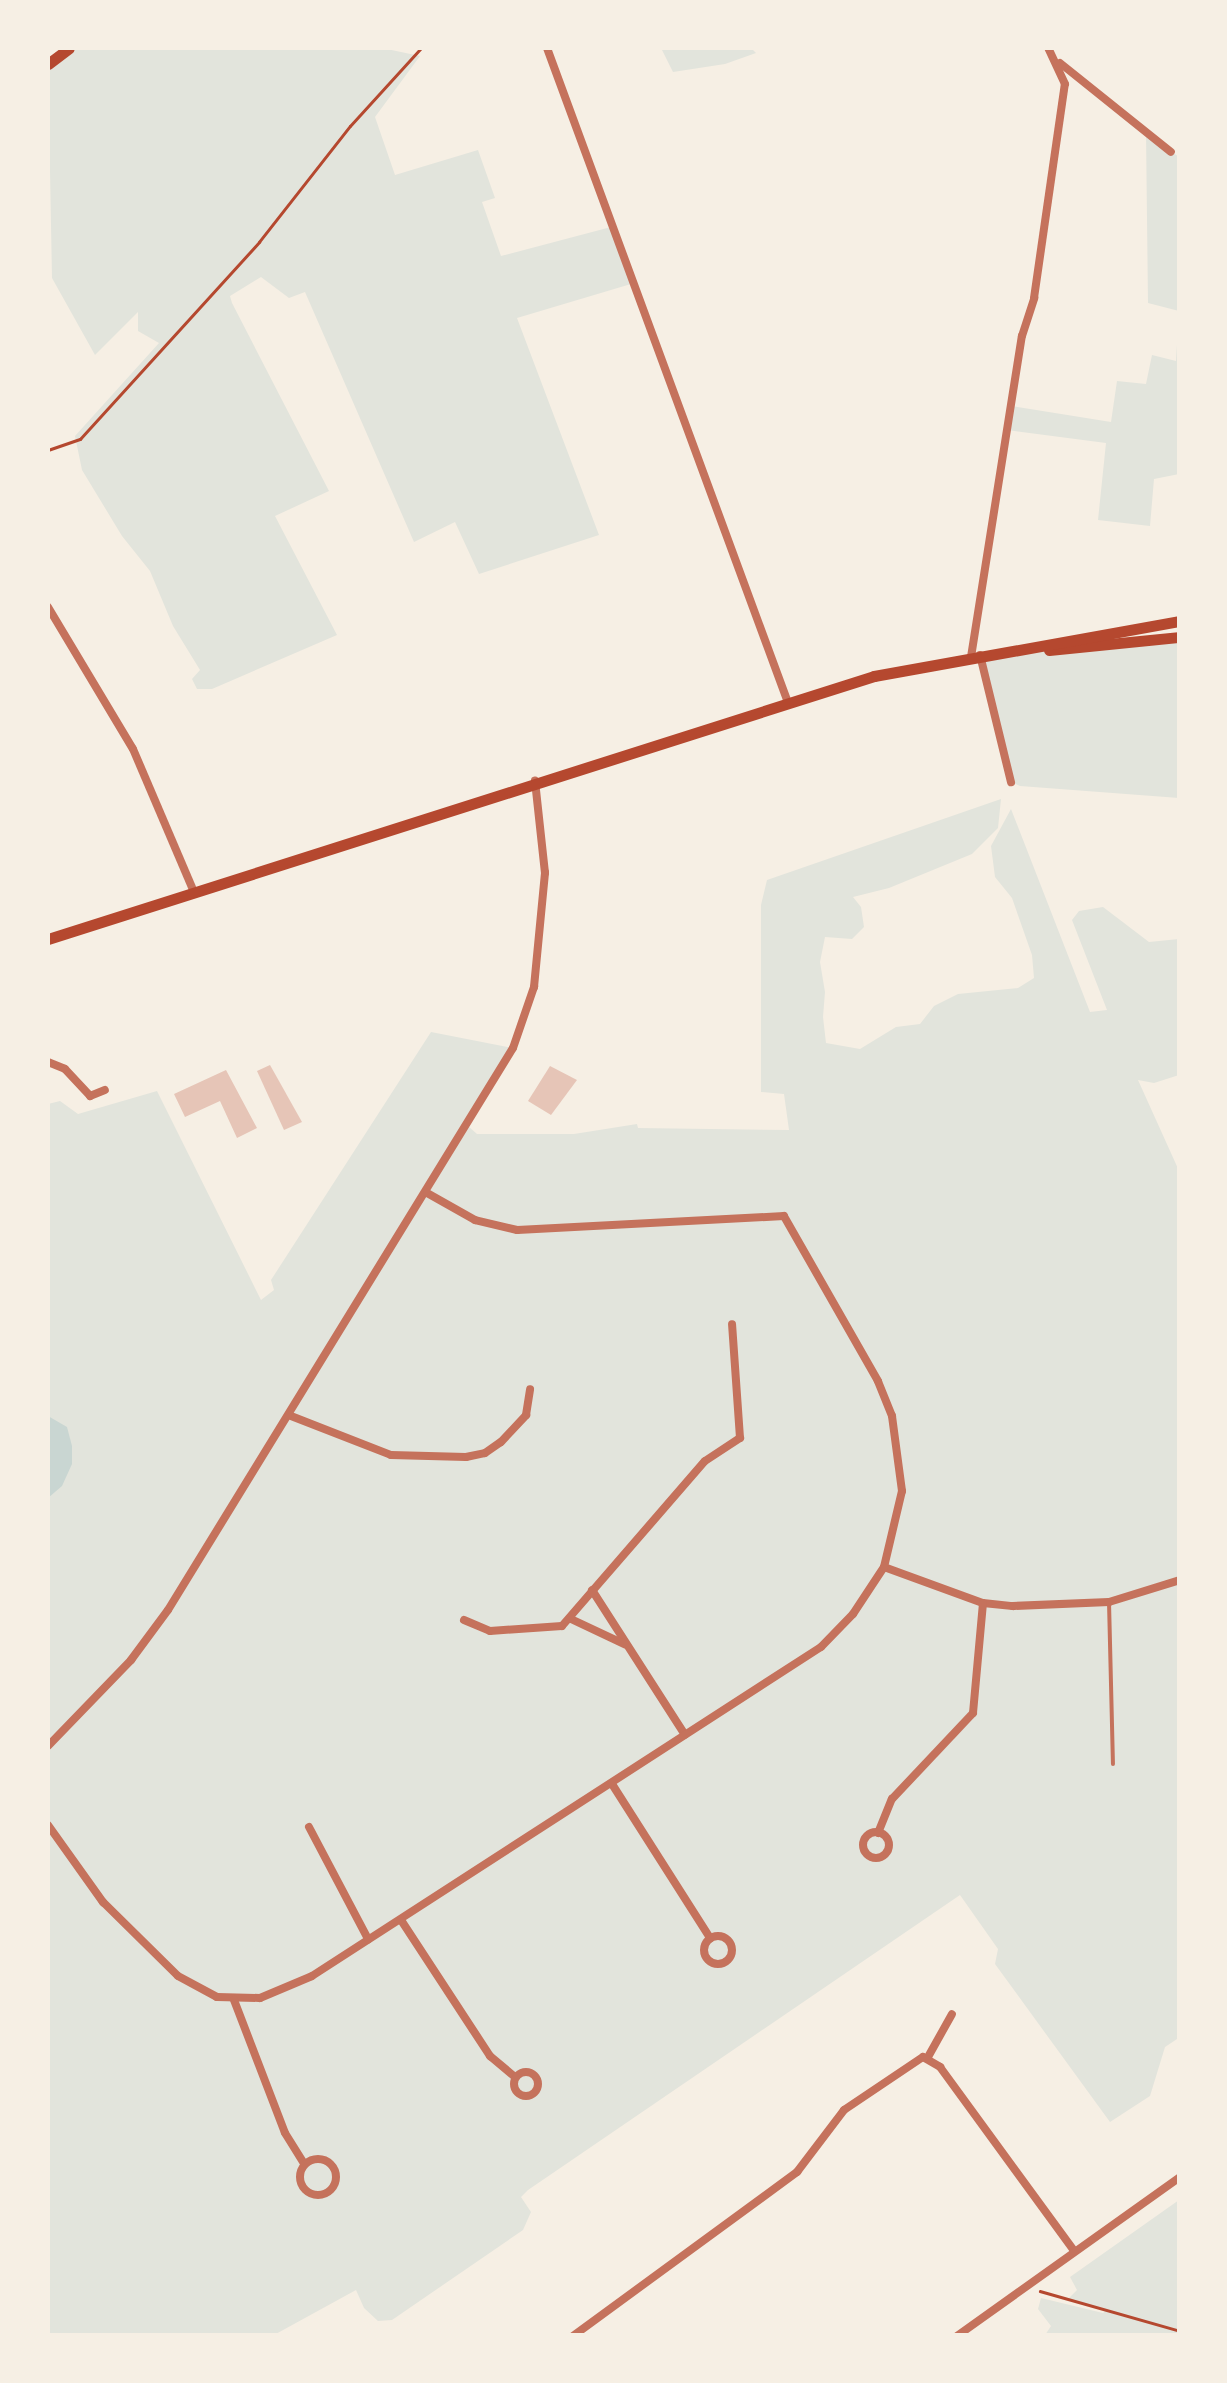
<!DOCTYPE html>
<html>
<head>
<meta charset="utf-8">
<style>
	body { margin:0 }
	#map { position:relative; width:1227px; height:2383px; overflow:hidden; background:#f6efe4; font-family:"Sofia Sans Condensed",sans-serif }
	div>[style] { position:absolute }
	.green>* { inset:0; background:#e2e4dc }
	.water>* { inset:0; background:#c9d6d2 }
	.building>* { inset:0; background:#e6c5b7 }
	.path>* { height:2.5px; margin:-1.25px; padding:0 1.25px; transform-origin:1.25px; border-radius:1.25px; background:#b5482f }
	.service>* { height:4px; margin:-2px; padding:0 2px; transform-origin:2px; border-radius:2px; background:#c5725c }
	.minor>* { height:8px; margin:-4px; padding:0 4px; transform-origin:4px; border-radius:4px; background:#c5725c }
	.minor>.ring { margin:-4px; padding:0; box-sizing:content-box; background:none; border:8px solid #c5725c; border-radius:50% }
	.secondary>* { height:11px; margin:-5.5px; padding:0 5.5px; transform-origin:5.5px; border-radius:5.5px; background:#b5482f }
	span { translate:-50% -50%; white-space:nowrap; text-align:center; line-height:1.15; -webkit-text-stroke:8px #f6efe4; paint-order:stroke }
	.frame { position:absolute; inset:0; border:50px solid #f6efe4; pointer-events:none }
</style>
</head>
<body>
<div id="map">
	<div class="green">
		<i style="clip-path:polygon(69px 48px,382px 48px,420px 56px,375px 117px,395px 175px,478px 150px,495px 198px,482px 202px,501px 256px,611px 227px,631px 284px,517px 318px,599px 535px,479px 574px,455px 522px,414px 542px,305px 292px,289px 298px,261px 277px,230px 296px,232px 303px,329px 491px,275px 516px,337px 635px,212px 689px,197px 689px,192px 679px,200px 670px,173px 626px,150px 571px,122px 536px,82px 470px,75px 436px,159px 343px,138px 331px,138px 312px,95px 355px,52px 278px,48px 64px)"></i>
		<i style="clip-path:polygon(661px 48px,751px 48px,756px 53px,725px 64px,673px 72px)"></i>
		<i style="clip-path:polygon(1146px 133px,1179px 157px,1179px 474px,1154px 479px,1150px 526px,1098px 520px,1106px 443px,1007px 430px,1011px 406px,1111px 422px,1117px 381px,1146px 384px,1152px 355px,1176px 361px,1179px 311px,1148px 303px)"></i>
		<i style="clip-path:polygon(1179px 637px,1179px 798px,1020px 786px,1011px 782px,980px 655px)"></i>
		<i style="clip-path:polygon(1001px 799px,998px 828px,972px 854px,889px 888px,853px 897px,861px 907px,864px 927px,852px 939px,825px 937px,820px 962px,825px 992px,823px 1017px,826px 1043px,860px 1049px,896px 1027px,920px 1024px,934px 1006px,958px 994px,1018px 988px,1034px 978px,1032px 955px,1012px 898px,995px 877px,991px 846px,1011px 809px,1090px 1012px,1107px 1010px,1072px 920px,1079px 911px,1103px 907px,1149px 942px,1179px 939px,1179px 1075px,1154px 1083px,1138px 1080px,1180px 1173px,1180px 2037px,1165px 2047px,1150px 2096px,1110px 2122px,995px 1964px,998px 1949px,960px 1895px,528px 2190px,521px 2197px,531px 2212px,523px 2230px,392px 2320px,378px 2321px,364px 2308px,356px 2290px,274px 2335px,48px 2335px,48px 1104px,60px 1101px,78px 1114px,157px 1091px,261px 1300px,274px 1290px,271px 1280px,431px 1032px,513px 1048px,468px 1126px,477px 1134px,574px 1134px,637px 1124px,638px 1128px,789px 1130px,784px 1094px,761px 1092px,761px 905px,767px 880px)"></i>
		<i style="clip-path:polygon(1179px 2200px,1179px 2335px,1045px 2335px,1051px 2326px,1038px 2309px,1041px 2298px,1103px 2313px,1106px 2310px,1068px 2299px,1077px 2290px,1070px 2277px)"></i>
	</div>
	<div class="water">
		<i style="clip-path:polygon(48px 1416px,67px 1427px,72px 1446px,72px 1464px,62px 1486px,48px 1498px)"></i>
	</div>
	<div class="building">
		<i style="clip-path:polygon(270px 1065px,302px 1122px,284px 1130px,257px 1071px)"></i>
		<i style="clip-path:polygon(550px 1066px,577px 1080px,551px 1115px,528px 1101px)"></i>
		<i style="clip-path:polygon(226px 1070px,257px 1128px,237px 1138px,220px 1101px,185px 1117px,174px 1094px)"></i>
	</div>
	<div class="path">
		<i style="left:48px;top:450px;width:34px;rotate:-19deg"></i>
		<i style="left:80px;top:439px;width:266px;rotate:-47.7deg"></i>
		<i style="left:259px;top:242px;width:147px;rotate:-51.9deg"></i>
		<i style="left:350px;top:126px;width:105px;rotate:-47.7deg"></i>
		<i style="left:1040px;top:2291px;width:146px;rotate:15.9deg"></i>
	</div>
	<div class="service">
		<i style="left:1109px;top:1602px;width:162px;rotate:88.6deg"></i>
	</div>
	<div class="minor">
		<i style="left:547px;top:48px;width:695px;rotate:69.79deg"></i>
		<i style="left:1060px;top:63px;width:142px;rotate:38.7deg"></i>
		<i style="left:48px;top:607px;width:165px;rotate:59.1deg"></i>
		<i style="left:133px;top:749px;width:155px;rotate:66.9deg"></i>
		<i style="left:980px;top:655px;width:131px;rotate:76.3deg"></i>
		<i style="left:971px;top:657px;width:325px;rotate:-81deg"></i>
		<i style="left:1022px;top:336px;width:40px;rotate:-72deg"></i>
		<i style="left:1034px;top:298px;width:216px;rotate:-81.8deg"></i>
		<i style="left:1065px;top:84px;width:40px;rotate:-115deg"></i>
		<i style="left:48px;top:1062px;width:18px;rotate:22deg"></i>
		<i style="left:65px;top:1069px;width:37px;rotate:47deg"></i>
		<i style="left:90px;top:1096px;width:16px;rotate:-22deg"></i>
		<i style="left:291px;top:1416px;width:107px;rotate:21.3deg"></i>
		<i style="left:391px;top:1455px;width:75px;rotate:1.5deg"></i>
		<i style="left:466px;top:1457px;width:19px;rotate:-12deg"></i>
		<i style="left:485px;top:1453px;width:19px;rotate:-35deg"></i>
		<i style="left:501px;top:1442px;width:37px;rotate:-47deg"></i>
		<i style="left:526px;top:1415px;width:26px;rotate:-81deg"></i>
		<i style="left:884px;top:1567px;width:105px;rotate:20deg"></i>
		<i style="left:983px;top:1603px;width:30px;rotate:6deg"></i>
		<i style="left:1013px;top:1606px;width:96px;rotate:-2.4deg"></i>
		<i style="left:1109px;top:1602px;width:74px;rotate:-17.2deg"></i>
		<i style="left:592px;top:1590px;width:172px;rotate:57.3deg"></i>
		<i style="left:571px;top:1619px;width:59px;rotate:25.3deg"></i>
		<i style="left:464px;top:1620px;width:28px;rotate:23deg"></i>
		<i style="left:490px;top:1631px;width:72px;rotate:-4deg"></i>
		<i style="left:562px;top:1626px;width:218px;rotate:-49.1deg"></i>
		<i style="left:705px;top:1461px;width:42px;rotate:-33.3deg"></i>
		<i style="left:740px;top:1438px;width:114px;rotate:-94deg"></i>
		<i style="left:48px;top:1746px;width:120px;rotate:-46deg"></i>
		<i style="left:131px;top:1660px;width:62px;rotate:-53.5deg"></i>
		<i style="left:168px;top:1610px;width:659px;rotate:-58.46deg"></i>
		<i style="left:513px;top:1048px;width:65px;rotate:-71deg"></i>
		<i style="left:534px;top:987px;width:115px;rotate:-84.5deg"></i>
		<i style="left:545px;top:873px;width:93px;rotate:-96.2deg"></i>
		<i style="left:612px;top:1784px;width:183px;rotate:57.5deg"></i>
		<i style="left:48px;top:1825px;width:95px;rotate:54.5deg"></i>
		<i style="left:103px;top:1902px;width:105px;rotate:44.6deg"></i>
		<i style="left:178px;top:1976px;width:44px;rotate:28.3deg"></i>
		<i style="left:217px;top:1997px;width:43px;rotate:1.3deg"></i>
		<i style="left:260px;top:1998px;width:56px;rotate:-22.9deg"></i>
		<i style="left:312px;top:1976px;width:606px;rotate:-32.88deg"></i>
		<i style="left:821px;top:1647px;width:46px;rotate:-45.9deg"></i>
		<i style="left:853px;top:1614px;width:56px;rotate:-56.6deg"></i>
		<i style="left:884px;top:1567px;width:78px;rotate:-76.7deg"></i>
		<i style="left:902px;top:1491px;width:76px;rotate:-97.6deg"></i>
		<i style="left:892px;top:1416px;width:38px;rotate:-112deg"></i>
		<i style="left:878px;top:1381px;width:190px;rotate:-119.7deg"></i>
		<i style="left:784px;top:1216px;width:267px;rotate:177deg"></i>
		<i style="left:517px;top:1230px;width:43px;rotate:-166.6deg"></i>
		<i style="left:475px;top:1220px;width:55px;rotate:-150.6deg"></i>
		<i style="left:309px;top:1827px;width:127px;rotate:62.2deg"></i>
		<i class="ring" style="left:863px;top:1832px;width:18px;height:18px"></i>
		<i style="left:878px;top:1833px;width:37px;rotate:-68deg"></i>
		<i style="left:892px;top:1799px;width:118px;rotate:-46.7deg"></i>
		<i style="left:973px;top:1713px;width:110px;rotate:-84.8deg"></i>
		<i style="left:401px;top:1920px;width:163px;rotate:56.8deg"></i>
		<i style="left:490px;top:2056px;width:33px;rotate:40deg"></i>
		<i class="ring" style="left:704px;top:1936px;width:20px;height:20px"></i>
		<i style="left:234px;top:2000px;width:142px;rotate:69deg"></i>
		<i style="left:285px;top:2133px;width:36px;rotate:58deg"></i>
		<i style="left:928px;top:2057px;width:49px;rotate:-60.8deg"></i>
		<i class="ring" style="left:514px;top:2072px;width:16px;height:16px"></i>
		<i class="ring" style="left:300px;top:2159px;width:28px;height:28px"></i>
		<i style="left:573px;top:2336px;width:278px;rotate:-36.2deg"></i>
		<i style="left:797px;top:2172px;width:78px;rotate:-52.8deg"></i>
		<i style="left:844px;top:2110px;width:95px;rotate:-33.9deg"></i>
		<i style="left:923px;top:2057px;width:20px;rotate:30deg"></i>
		<i style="left:940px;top:2067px;width:228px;rotate:53.9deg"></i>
		<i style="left:957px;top:2336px;width:274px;rotate:-35.5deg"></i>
	</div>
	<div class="secondary">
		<i style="left:48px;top:64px;width:26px;rotate:-37deg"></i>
		<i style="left:1049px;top:650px;width:132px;rotate:-5.7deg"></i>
		<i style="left:48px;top:939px;width:867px;rotate:-17.66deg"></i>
		<i style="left:874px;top:676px;width:311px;rotate:-10.2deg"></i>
	</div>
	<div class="frame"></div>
</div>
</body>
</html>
